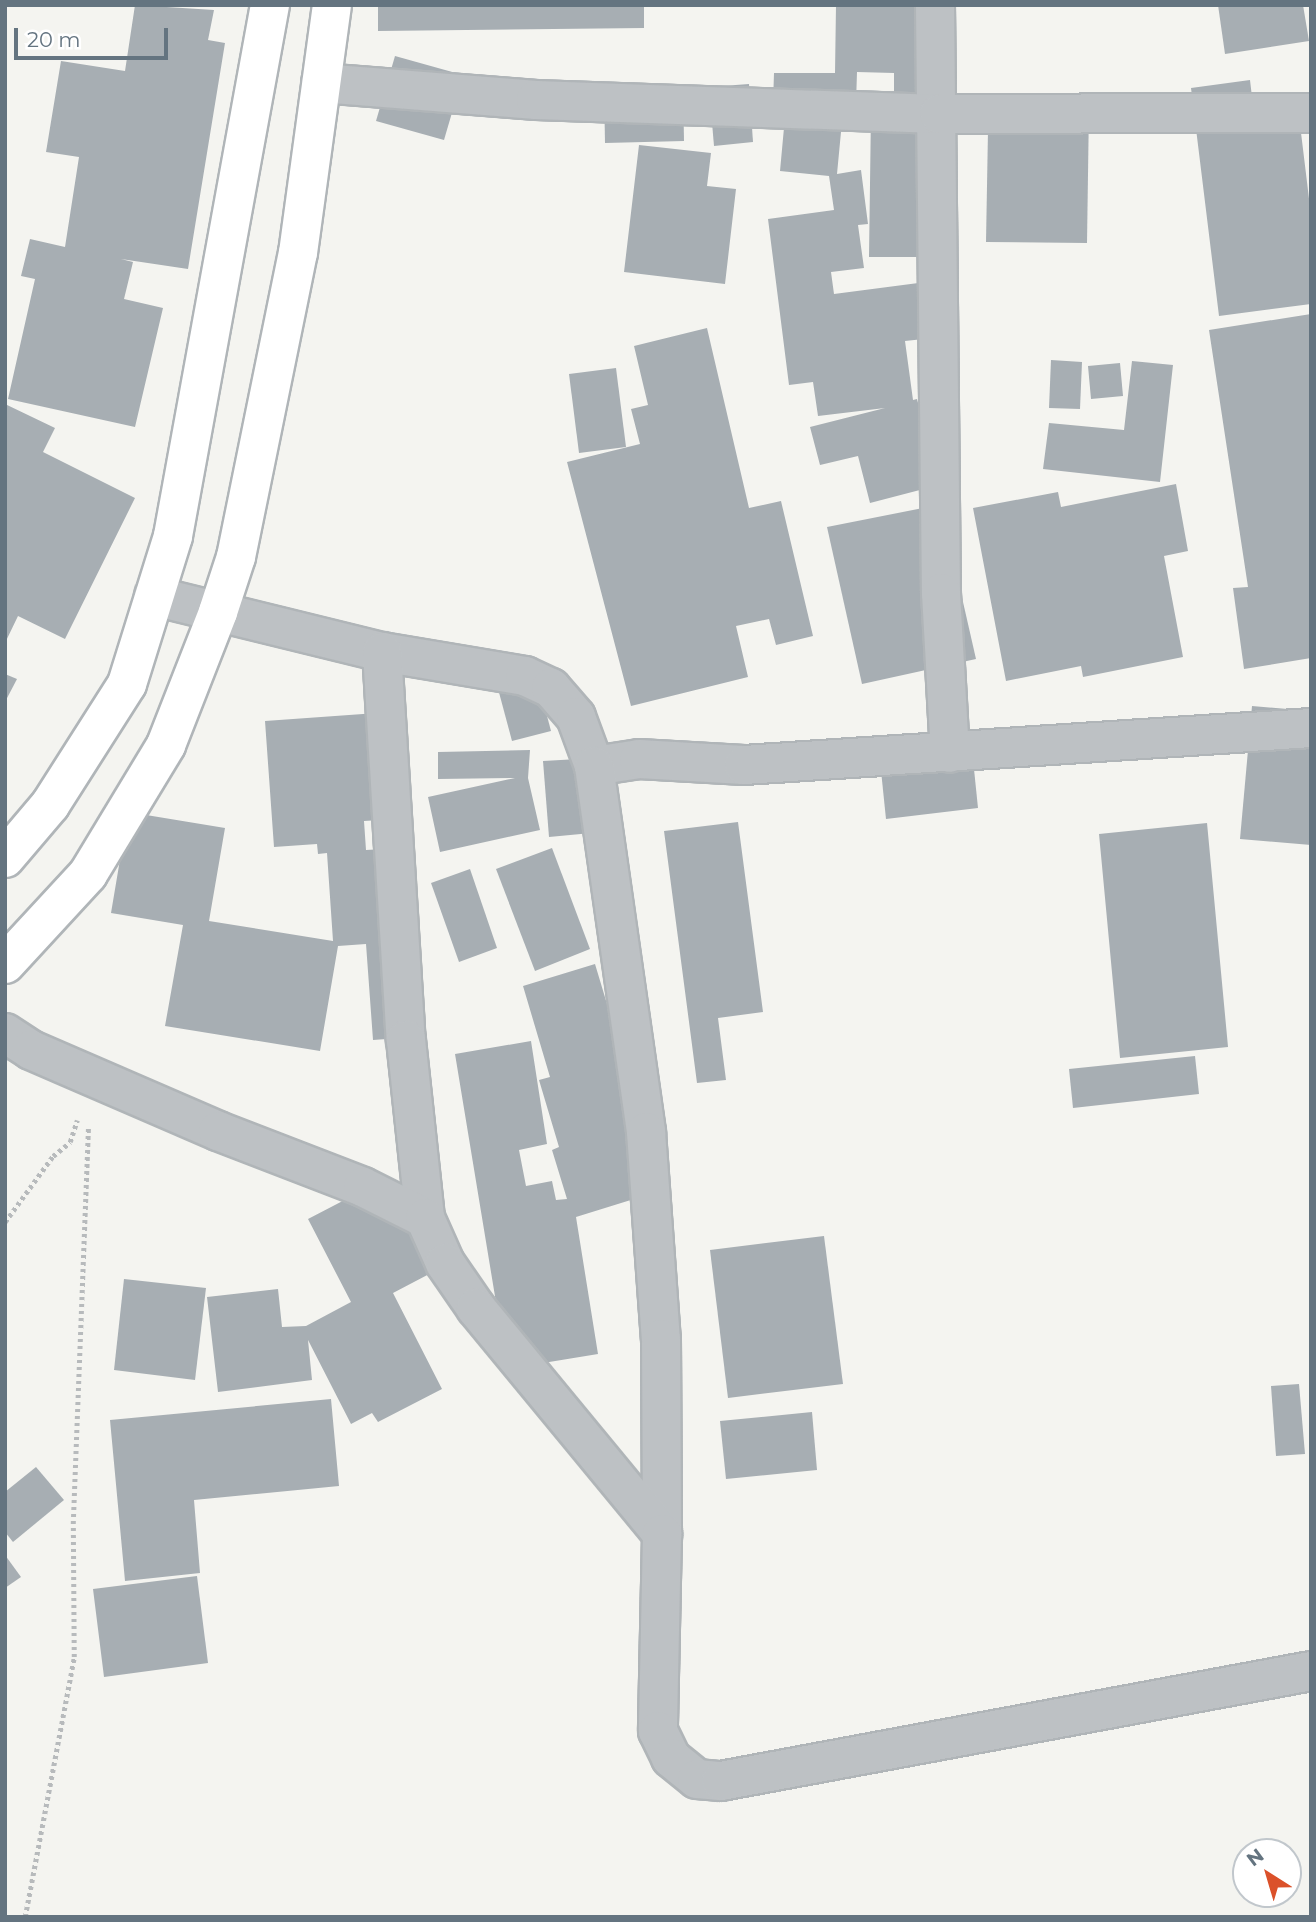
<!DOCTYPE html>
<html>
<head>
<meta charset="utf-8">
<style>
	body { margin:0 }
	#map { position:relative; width:1316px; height:1922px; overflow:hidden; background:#f4f4f0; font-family:Montserrat,sans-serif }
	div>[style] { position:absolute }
	.building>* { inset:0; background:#a7aeb3 }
	.path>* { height:4.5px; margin-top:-2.25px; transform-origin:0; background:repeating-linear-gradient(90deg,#b7babc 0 3.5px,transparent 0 7px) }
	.roads { filter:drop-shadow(2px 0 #b0b5b8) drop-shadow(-2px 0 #b0b5b8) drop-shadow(0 2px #b0b5b8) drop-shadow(0 -2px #b0b5b8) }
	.street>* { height:38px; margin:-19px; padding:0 19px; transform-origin:19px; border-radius:19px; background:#bdc1c4 }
	.primary>* { height:38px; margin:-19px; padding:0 19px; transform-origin:19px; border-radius:19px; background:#fff }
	span { translate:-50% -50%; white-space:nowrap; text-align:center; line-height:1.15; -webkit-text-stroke:7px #fff; paint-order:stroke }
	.frame { position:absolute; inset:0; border:7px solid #647480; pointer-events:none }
	.north { position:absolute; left:1232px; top:1838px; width:70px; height:70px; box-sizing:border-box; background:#fff; border:2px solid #c1c7cc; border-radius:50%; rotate:323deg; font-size:19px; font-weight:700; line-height:28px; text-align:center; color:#647480 }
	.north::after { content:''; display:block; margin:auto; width:24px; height:32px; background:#db512a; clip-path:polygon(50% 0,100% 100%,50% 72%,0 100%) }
	.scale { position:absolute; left:14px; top:28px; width:154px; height:32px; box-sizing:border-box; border:4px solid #647480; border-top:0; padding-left:9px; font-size:21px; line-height:24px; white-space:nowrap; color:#647480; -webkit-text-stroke:5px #fff; paint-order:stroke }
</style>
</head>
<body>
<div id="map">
	<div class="building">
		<i style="clip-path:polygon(135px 5px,214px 10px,208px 40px,225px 43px,188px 269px,121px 259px,133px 262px,124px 299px,163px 308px,135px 427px,8px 399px,35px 279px,21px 276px,30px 239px,65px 247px,79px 157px,46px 152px,61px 61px,125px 71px)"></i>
		<i style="clip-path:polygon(378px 5px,644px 5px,644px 28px,378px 31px)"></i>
		<i style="clip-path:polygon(836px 5px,941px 5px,938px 257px,869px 257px,871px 111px,894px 110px,894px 73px,857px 72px,856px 104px,773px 103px,774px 73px,835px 73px)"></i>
		<i style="clip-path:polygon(1218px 5px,1303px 5px,1309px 41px,1225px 54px)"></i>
		<i style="clip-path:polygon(395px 56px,463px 75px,444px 140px,376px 121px)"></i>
		<i style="clip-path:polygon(1250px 80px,1254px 114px,1298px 108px,1311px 215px,1311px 304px,1219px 316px,1191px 88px)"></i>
		<i style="clip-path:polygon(749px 84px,753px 142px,714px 146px,709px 87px)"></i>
		<i style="clip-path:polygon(683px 85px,684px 141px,605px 143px,604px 88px)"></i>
		<i style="clip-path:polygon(786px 106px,843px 111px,837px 174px,861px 170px,868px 224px,858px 225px,864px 268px,831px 272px,834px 294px,926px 282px,933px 338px,905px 341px,913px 400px,917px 399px,939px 485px,870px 503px,858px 456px,820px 465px,810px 427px,885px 408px,818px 416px,813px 382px,789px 385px,768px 219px,834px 210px,829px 176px,780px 171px)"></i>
		<i style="clip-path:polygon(1089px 106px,1087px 243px,986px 242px,988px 130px)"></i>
		<i style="clip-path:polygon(639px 145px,711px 153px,707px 186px,736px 189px,725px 284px,624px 272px)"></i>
		<i style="clip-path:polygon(1311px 314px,1311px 658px,1244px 669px,1233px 588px,1248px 587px,1209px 330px)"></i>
		<i style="clip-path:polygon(707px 328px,749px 508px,781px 501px,813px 636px,776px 645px,769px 619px,736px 626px,748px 677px,631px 706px,567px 462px,640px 444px,631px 409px,648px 405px,634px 346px)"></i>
		<i style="clip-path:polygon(1051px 360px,1082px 362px,1080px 409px,1049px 408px)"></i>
		<i style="clip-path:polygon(1132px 361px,1173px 365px,1160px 482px,1043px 469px,1049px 423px,1124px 430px)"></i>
		<i style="clip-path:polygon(1120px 363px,1123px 396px,1091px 399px,1088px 366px)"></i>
		<i style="clip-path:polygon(616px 368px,626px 447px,579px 453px,569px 374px)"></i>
		<i style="clip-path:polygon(5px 404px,55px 428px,43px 452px,135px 498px,65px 639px,18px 616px,5px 643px)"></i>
		<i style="clip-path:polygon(1176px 484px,1188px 551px,1164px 556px,1183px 657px,1083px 677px,1081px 666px,1006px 681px,973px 508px,1058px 492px,1061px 507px)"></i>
		<i style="clip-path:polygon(923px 508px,958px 580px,976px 659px,862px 684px,827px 527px)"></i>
		<i style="clip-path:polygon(5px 674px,17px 679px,5px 702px)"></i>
		<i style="clip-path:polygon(536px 674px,551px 731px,512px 741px,497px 685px)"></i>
		<i style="clip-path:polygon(1252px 706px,1311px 711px,1311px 845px,1240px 839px)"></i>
		<i style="clip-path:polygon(391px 712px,397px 819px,364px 821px,366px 850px,401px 848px,414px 1037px,373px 1040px,366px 944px,338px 946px,320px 1051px,165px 1026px,183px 925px,111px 913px,128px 812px,225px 828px,209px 921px,333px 941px,327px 853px,318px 854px,317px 844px,274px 847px,265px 721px)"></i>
		<i style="clip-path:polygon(971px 740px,978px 808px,886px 819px,879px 751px)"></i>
		<i style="clip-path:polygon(530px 750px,528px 778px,540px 830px,440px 852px,428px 797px,515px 778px,438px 779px,438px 752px)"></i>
		<i style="clip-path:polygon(596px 758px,602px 832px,549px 837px,543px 761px)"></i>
		<i style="clip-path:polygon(738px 822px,763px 1012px,718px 1018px,726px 1080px,697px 1083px,664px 831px)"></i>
		<i style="clip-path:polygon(1207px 823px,1228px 1047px,1120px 1058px,1099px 834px)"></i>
		<i style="clip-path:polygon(552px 848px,590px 949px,535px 971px,496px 869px)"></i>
		<i style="clip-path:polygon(470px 869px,497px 948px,459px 962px,431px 883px)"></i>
		<i style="clip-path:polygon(595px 964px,663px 1190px,576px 1217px,598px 1354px,507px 1369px,455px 1054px,531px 1041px,547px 1144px,519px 1150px,526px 1186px,552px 1181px,556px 1200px,567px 1199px,552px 1150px,559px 1147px,539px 1080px,550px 1077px,523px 986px)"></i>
		<i style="clip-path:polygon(1195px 1056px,1199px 1094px,1073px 1108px,1069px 1069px)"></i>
		<i style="clip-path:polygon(385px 1179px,433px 1272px,393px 1293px,442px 1389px,378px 1422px,372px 1413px,351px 1424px,308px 1340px,312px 1380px,218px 1392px,207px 1297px,278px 1289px,282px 1327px,306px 1326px,351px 1302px,308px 1219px)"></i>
		<i style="clip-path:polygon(824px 1236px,843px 1384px,728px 1398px,710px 1250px)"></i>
		<i style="clip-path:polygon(124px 1279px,206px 1288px,195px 1380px,114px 1370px)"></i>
		<i style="clip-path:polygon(1299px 1384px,1305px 1454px,1276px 1456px,1271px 1386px)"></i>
		<i style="clip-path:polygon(331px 1399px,339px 1486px,194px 1500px,200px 1573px,125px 1581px,110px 1420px)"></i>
		<i style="clip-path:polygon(812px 1412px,817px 1470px,726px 1479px,720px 1421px)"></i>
		<i style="clip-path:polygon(36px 1467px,64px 1500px,13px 1542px,5px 1532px,5px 1492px)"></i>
		<i style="clip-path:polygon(5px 1555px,21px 1577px,5px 1588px)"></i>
		<i style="clip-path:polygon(197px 1576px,208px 1663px,104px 1677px,93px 1589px)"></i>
	</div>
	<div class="path">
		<i style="left:5px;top:1222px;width:82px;rotate:-54deg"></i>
		<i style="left:53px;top:1156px;width:22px;rotate:-39deg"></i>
		<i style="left:70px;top:1142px;width:23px;rotate:-72deg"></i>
		<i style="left:25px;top:1917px;width:265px;rotate:-79.3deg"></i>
		<i style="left:74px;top:1657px;width:133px;rotate:-90.4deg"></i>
		<i style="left:73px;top:1524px;width:398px;rotate:-87.8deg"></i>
	</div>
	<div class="roads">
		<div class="street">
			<i style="left:935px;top:5px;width:588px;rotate:89.42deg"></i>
			<i style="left:941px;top:593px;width:160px;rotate:86.8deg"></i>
			<i style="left:321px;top:83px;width:216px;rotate:4.5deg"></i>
			<i style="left:536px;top:100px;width:403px;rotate:2deg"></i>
			<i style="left:939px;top:114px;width:372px;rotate:-0.2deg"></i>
			<i style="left:154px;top:596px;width:235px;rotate:13.8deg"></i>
			<i style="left:382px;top:652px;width:145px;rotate:9.5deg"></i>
			<i style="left:525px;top:676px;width:29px;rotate:25deg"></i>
			<i style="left:551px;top:688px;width:38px;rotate:49deg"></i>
			<i style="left:576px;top:717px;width:52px;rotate:69.8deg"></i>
			<i style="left:594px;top:766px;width:46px;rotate:-8.8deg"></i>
			<i style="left:639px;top:759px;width:105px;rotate:3.3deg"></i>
			<i style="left:744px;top:765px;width:568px;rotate:-3.73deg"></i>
			<i style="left:382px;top:652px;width:389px;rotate:86.5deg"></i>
			<i style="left:406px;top:1040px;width:179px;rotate:83.9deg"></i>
			<i style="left:594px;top:766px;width:370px;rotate:81.9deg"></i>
			<i style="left:646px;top:1132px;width:208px;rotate:85.9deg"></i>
			<i style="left:661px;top:1339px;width:195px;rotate:89.7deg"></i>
			<i style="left:5px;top:1033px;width:31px;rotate:33deg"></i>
			<i style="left:31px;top:1050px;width:204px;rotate:23.4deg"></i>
			<i style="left:218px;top:1131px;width:155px;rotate:21.1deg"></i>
			<i style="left:363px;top:1187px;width:69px;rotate:26.6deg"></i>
			<i style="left:425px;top:1218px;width:49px;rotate:66deg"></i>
			<i style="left:445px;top:1263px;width:55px;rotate:55.4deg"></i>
			<i style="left:476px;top:1308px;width:293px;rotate:50.5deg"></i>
			<i style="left:662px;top:1534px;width:197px;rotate:91.2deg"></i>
			<i style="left:658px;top:1731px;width:30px;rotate:64deg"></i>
			<i style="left:671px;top:1758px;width:33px;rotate:39deg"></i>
			<i style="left:697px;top:1779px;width:24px;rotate:5deg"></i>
			<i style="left:721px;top:1781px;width:600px;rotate:-10.56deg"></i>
		</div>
		<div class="primary">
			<i style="left:5px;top:858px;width:70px;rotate:-49.7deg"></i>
			<i style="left:50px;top:805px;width:143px;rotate:-57.5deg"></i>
			<i style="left:127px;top:684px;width:155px;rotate:-72.7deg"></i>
			<i style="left:173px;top:536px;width:540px;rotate:-79.65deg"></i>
			<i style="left:5px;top:964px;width:122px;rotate:-47.3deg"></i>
			<i style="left:88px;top:874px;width:151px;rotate:-58.8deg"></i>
			<i style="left:166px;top:745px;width:143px;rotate:-68.6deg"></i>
			<i style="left:218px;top:612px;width:58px;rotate:-71.9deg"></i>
			<i style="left:236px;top:557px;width:310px;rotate:-78.5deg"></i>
			<i style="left:298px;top:253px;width:250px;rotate:-82.2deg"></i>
		</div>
	</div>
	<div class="frame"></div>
	<div class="north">N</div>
	<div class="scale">20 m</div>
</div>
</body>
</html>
